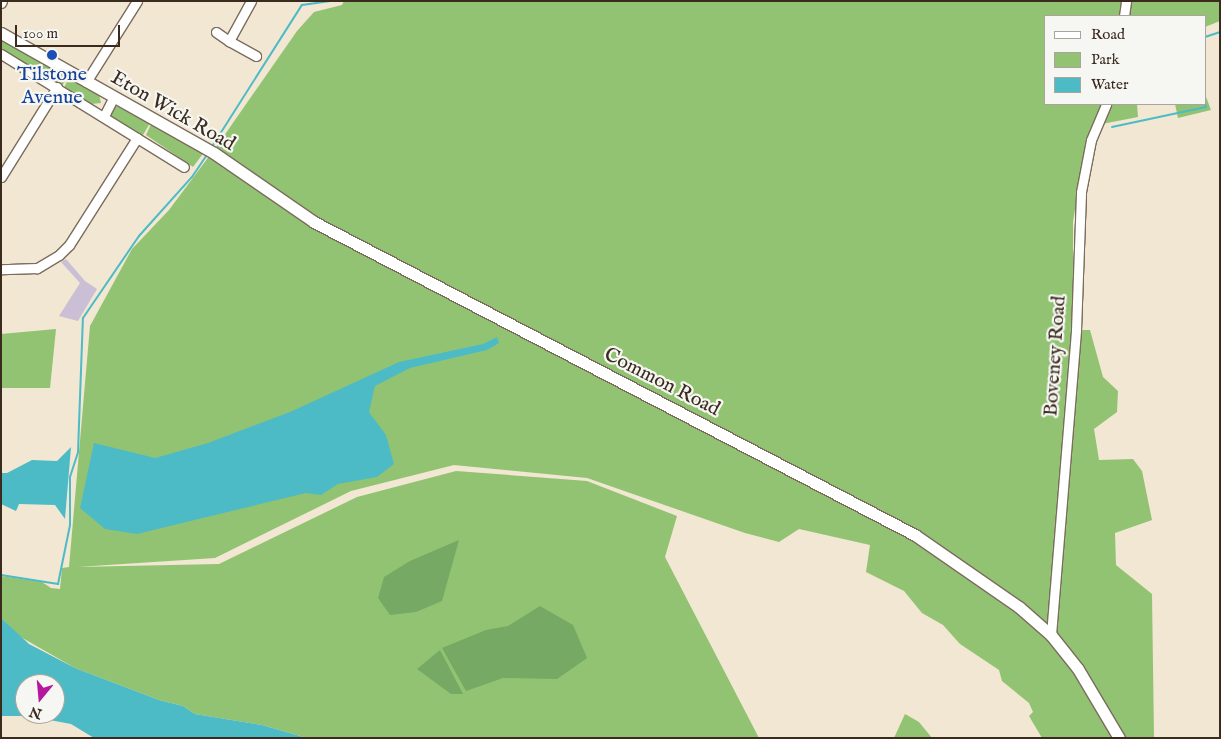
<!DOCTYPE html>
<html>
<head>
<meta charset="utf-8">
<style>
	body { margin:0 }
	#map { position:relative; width:1221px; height:739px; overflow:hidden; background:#f1e7d2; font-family:"IM FELL English",serif }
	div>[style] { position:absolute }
	.industrial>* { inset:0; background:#cbbfd5 }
	.green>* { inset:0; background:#92c372 }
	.forest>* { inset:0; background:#75a964 }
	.water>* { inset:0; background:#4dbbc6 }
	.stream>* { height:2px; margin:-1px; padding:0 1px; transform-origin:1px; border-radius:1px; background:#4dbbc6 }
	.roads { filter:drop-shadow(1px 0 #7b6c5d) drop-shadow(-1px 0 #7b6c5d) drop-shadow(0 1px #7b6c5d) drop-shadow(0 -1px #7b6c5d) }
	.street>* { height:9px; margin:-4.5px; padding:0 4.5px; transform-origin:4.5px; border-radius:4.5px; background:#fff }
	.secondary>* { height:11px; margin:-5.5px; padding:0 5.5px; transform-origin:5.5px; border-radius:5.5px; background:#fff }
	.dots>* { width:14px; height:14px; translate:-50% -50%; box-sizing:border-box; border:2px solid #f6f6f2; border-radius:50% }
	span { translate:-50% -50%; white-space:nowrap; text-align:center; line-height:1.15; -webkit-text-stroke:4.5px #f6f6f2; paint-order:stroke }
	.transit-label { font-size:20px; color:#164399 }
	.street-label { font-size:20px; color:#3b2a1e }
	.frame { position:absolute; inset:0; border:2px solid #3b2a1e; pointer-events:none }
	.legend { position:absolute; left:1044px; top:15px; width:162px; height:90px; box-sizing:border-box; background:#f6f6f2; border:1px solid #aba49d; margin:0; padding:6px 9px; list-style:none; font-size:15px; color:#3b2a1e }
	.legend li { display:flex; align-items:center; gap:10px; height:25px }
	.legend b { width:25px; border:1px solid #aba49d }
	.north { position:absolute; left:15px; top:674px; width:50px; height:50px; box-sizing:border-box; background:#f6f6f2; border:1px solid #aba49d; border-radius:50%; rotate:197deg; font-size:14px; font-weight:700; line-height:20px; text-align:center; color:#3b2a1e }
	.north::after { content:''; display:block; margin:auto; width:18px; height:22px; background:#b5179e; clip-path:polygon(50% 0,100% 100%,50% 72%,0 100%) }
	.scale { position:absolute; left:15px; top:25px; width:105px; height:22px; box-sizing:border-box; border:2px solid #3b2a1e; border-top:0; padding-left:6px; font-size:15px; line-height:18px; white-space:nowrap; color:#3b2a1e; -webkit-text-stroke:4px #f6f6f2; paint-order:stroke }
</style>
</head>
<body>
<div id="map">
	<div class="industrial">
		<i style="clip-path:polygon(66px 259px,85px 281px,97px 289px,78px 321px,59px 316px,80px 283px,61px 262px)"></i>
	</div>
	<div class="green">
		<i style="clip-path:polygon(344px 1px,1220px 1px,1220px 21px,1205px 27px,1205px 16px,1045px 16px,1045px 104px,1137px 104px,1138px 117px,1102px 124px,1094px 121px,1086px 140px,1073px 222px,1073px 330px,1090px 330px,1103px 377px,1118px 391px,1117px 412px,1094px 429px,1099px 460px,1133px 459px,1142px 471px,1152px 520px,1115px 533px,1116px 565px,1152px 594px,1154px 738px,1042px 738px,1029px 716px,1033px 712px,1029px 703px,1002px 681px,999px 670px,960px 644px,943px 625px,922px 613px,904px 591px,866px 572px,870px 545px,799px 529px,779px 542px,745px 533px,587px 478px,454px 465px,351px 491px,215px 558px,77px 567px,219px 564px,357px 497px,456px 471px,587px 481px,677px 516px,665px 557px,759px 738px,307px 738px,262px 725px,195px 714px,183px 706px,159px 700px,75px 668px,19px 636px,1px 618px,1px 576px,42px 582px,51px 588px,60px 589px,62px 568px,69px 567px,90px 326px,132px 249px,169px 210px,219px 143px,297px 31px,314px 12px,342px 5px)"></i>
		<i style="clip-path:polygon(1px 36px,68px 77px,61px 87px,1px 51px)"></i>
		<i style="clip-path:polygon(69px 77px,99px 94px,101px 103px,91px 104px,64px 88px)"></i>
		<i style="clip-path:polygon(1205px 94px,1211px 110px,1178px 118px,1175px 104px,1205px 104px)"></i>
		<i style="clip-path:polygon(114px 105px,150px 123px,143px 135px,106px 114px)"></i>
		<i style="clip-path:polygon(151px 124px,154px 124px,205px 151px,193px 167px,146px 135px)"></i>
		<i style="clip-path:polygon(56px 329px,50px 388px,1px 388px,1px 334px)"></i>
		<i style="clip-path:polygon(905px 714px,919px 722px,932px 738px,894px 738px)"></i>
	</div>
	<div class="forest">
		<i style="clip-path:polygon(459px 540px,442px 601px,416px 612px,390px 615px,378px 598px,384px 577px,410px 561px)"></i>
		<i style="clip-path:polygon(540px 606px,573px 625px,587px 658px,557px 679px,503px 678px,466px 691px,442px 648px,486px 630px,508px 626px)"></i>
		<i style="clip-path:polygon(440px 650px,463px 694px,451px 694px,417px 669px)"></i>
	</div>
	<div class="water">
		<i style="clip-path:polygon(497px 337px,499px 343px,487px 350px,410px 368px,375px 386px,369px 412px,386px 435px,394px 464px,377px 477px,338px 484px,321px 495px,306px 493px,137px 534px,105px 529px,80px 508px,94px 443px,155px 458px,208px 443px,290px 412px,399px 362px,483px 344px)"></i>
		<i style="clip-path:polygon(71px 447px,65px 519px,55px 505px,19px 504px,16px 511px,1px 504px,1px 473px,7px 473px,32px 460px,57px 461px)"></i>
		<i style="clip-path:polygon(evenodd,1px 618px,29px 644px,75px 668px,159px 700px,183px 706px,195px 714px,262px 725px,307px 738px,94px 738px,71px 724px,28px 716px,1px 716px,1px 618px,25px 684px,55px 684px,55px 714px,25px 714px,25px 684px)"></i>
	</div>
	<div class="stream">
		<i style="left:1205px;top:37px;width:16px;rotate:-18deg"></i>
		<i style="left:1112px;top:127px;width:96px;rotate:-12deg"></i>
		<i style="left:1206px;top:107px;width:5px;rotate:-101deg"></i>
		<i style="left:213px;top:145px;width:166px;rotate:-57.6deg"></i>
		<i style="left:302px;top:5px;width:27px;rotate:-8deg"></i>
		<i style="left:1px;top:575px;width:58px;rotate:9deg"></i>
		<i style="left:58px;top:584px;width:60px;rotate:-78.5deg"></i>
		<i style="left:70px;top:525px;width:48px;rotate:-90deg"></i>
		<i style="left:70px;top:477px;width:26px;rotate:-72deg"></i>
		<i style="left:78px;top:452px;width:134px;rotate:-87.9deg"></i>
		<i style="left:83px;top:318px;width:99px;rotate:-55.7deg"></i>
		<i style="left:139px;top:236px;width:79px;rotate:-48.1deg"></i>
		<i style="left:192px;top:177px;width:25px;rotate:-56deg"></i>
	</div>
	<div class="roads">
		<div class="street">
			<i style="left:251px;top:1px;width:46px;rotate:118.8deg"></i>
			<i style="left:229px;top:41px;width:31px;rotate:29deg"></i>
			<i style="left:1px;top:3px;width:2px;rotate:-63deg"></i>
			<i style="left:1124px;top:16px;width:15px;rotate:-82deg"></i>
			<i style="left:216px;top:32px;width:16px;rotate:35deg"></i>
			<i style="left:1px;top:54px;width:160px;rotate:31.7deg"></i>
			<i style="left:137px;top:138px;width:127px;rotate:122.4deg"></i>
			<i style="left:69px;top:245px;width:14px;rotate:135deg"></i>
			<i style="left:59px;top:255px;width:26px;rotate:149deg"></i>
			<i style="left:37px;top:268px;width:36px;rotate:178deg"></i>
			<i style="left:86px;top:82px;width:96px;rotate:-57.8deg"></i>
			<i style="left:104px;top:116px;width:20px;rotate:-63deg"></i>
			<i style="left:137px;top:138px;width:55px;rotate:31.7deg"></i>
			<i style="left:1px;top:177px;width:106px;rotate:-58.1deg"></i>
			<i style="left:1051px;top:635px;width:306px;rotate:-85.3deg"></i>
			<i style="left:1076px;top:330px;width:138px;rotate:-87.9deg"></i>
			<i style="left:1081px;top:192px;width:53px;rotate:-79.1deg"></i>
			<i style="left:1091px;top:140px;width:39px;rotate:-67deg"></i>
		</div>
		<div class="secondary">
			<i style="left:1px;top:33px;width:244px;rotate:29.4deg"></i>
			<i style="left:214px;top:153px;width:121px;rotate:34.6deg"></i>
			<i style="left:314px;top:222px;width:678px;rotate:27.51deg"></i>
			<i style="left:915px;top:535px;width:126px;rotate:34.7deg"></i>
			<i style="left:1019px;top:607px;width:43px;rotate:41.2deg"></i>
			<i style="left:1051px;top:635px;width:43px;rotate:51.5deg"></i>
			<i style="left:1078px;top:669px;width:80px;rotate:59.3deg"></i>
		</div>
	</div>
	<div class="dots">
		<i style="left:52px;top:55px;background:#1a4fb4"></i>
	</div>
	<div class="transit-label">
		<span style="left:52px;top:86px">Tilstone<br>Avenue</span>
	</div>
	<div class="street-label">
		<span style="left:173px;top:111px;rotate:30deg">Eton Wick Road</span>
		<span style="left:1055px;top:356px;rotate:-86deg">Boveney Road</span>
		<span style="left:662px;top:382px;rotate:27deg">Common Road</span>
	</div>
	<div class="frame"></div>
	<ul class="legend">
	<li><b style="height:6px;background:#fff"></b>Road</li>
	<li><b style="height:14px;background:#92c372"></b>Park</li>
	<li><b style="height:14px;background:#4dbbc6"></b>Water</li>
	</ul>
	<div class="north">N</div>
	<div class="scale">100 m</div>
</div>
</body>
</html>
